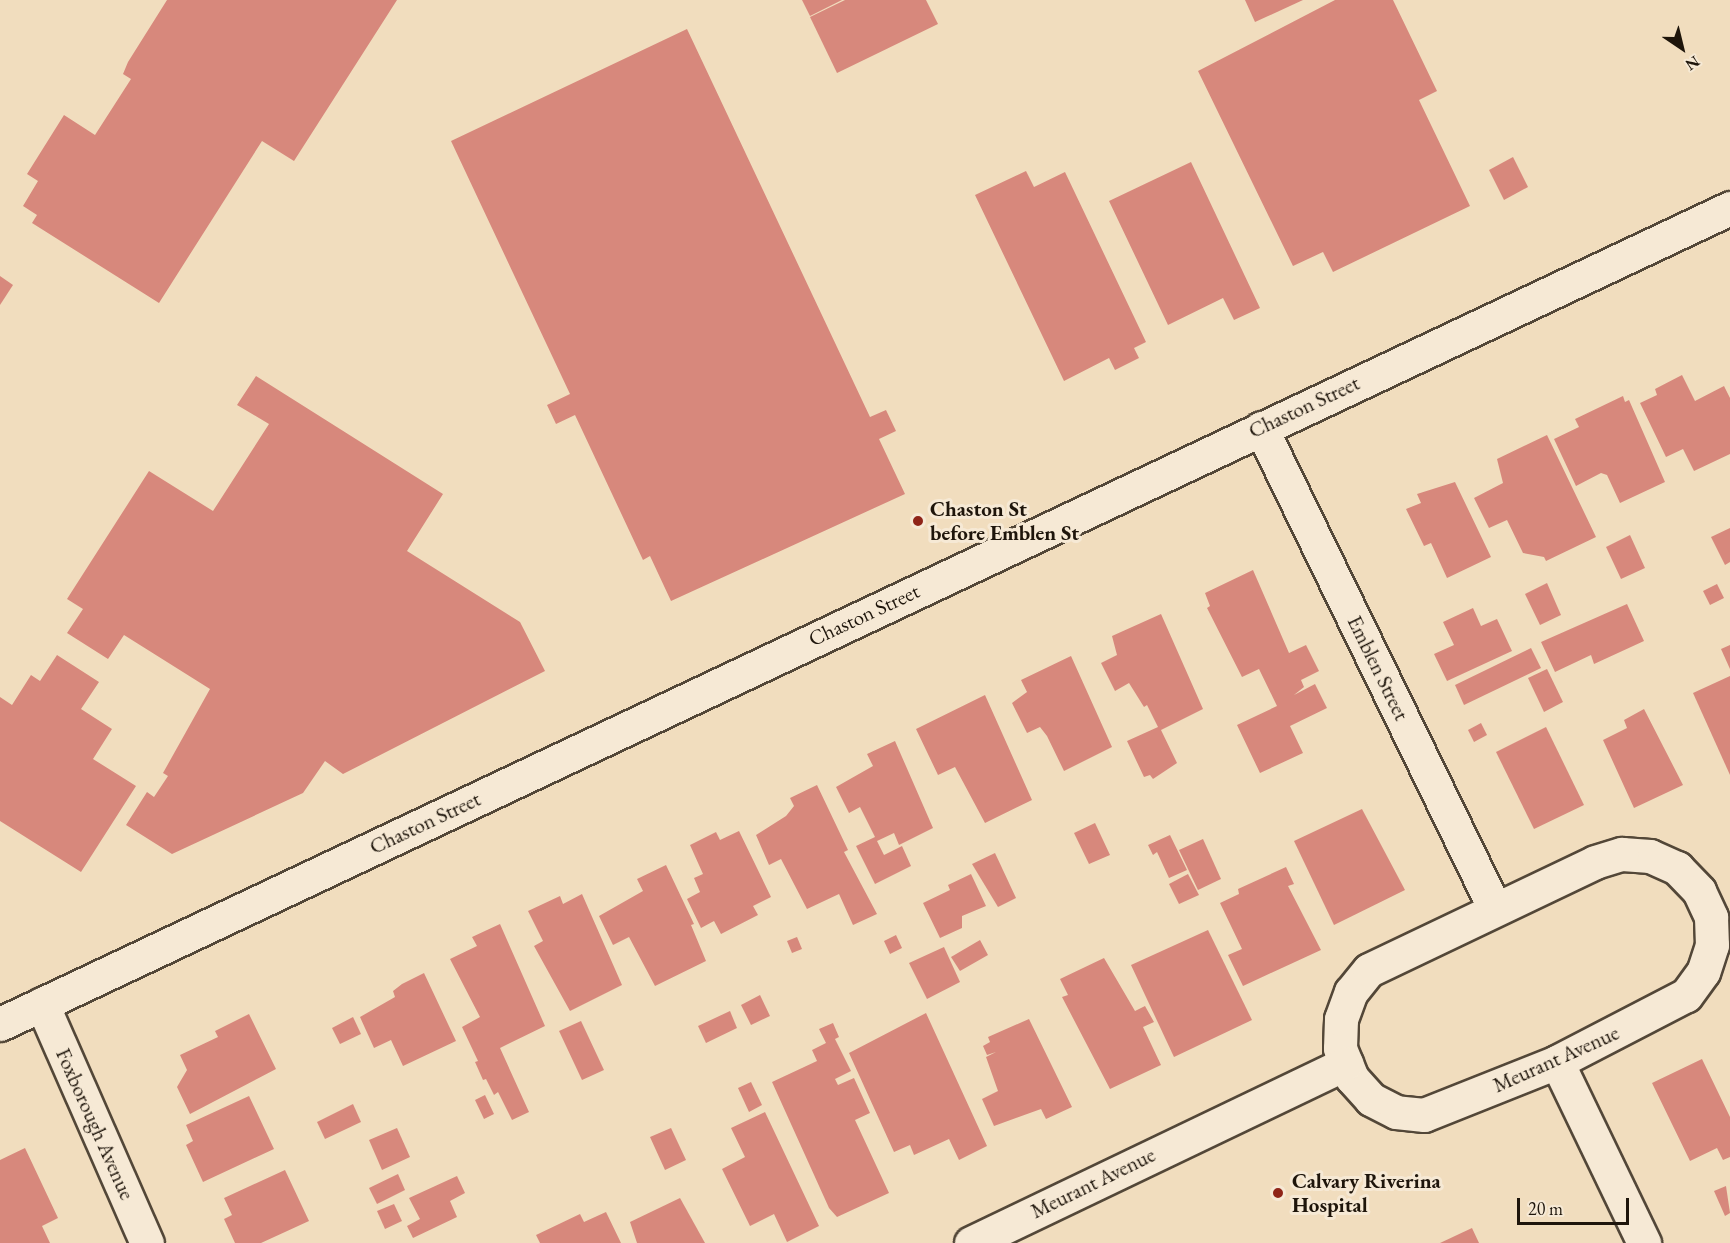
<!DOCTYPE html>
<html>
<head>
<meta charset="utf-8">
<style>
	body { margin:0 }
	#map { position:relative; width:1730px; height:1243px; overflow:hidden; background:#f1ddbe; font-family:"EB Garamond",serif }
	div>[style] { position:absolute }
	.building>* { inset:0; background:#d7887c }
	.roads { filter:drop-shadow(2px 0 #534738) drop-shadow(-2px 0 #534738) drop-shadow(0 2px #534738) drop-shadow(0 -2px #534738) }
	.street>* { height:33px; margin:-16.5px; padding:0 16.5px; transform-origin:16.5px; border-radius:16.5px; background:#f6e9d5 }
	.dots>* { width:16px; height:16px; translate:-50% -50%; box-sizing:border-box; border:3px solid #f6e9d5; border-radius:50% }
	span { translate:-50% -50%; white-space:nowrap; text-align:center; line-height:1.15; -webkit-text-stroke:6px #f6e9d5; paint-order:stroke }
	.street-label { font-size:21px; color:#1e150b }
	.poi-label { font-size:21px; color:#1e150b; font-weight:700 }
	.left { translate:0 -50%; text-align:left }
	.north { position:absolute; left:1652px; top:18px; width:60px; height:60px; -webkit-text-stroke:4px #f6e9d5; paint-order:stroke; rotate:145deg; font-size:16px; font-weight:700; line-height:24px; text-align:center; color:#1e150b }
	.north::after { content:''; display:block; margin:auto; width:21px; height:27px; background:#1e150b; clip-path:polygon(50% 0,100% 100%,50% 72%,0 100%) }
	.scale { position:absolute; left:1517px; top:1198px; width:112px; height:27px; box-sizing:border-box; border:3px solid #1e150b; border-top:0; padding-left:8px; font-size:18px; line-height:21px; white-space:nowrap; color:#1e150b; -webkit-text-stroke:4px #f6e9d5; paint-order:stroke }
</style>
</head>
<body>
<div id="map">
	<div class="building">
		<i style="clip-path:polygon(167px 0,397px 0,294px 161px,262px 141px,159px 303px,32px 223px,37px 215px,23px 206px,38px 181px,27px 174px,64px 115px,95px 135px,131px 79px,123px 74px,128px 62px)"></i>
		<i style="clip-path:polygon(802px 0,842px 0,810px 16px)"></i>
		<i style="clip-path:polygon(845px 0,926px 0,938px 24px,837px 73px,810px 17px)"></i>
		<i style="clip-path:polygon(1245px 0,1303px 0,1255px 22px)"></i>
		<i style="clip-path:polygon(1335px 0,1393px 0,1437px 91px,1419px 100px,1470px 206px,1333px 272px,1323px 252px,1293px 266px,1198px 71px)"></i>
		<i style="clip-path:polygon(687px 29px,870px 417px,886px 410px,896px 431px,879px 439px,905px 494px,671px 601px,650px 556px,643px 560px,575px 415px,556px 424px,547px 405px,570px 394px,451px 141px)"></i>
		<i style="clip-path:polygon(1513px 157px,1528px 187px,1504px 200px,1489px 170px)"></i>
		<i style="clip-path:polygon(1191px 162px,1260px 308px,1234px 320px,1223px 298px,1168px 325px,1109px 201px)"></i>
		<i style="clip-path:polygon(1026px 171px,1034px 187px,1065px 172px,1146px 342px,1134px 348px,1139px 358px,1115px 370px,1109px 358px,1064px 381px,975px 195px)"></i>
		<i style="clip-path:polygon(0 276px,13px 285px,0 305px)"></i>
		<i style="clip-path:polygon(1682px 375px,1695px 401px,1724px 386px,1730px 398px,1730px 454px,1694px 471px,1683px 449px,1666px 457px,1640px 403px,1657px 395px,1655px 389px)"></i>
		<i style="clip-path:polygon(256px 376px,443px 494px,407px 551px,520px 622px,545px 671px,343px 774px,325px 761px,303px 793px,172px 854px,126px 825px,147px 792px,154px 797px,168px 776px,163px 773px,210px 689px,124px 635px,108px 659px,67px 633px,83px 609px,67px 599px,149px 471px,213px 511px,269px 424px,237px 405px)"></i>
		<i style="clip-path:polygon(1623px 396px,1625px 402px,1629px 400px,1665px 482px,1620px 503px,1607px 475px,1601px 473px,1576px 486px,1554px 439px,1579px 427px,1575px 419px)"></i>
		<i style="clip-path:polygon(1547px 435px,1596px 537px,1546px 561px,1544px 557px,1523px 553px,1507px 520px,1489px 528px,1474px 498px,1503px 483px,1497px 459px)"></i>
		<i style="clip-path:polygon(1455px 482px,1491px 557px,1447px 578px,1431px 543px,1424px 546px,1406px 509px,1421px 503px,1417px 494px)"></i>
		<i style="clip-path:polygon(1730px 528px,1730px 562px,1725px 565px,1711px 537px)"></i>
		<i style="clip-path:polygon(1630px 535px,1645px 568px,1621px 579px,1606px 547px)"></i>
		<i style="clip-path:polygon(1253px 570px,1289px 653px,1306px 645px,1319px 671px,1301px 680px,1304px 687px,1294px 695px,1315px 684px,1327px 708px,1290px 726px,1303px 753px,1260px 773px,1237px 725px,1277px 706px,1259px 669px,1242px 677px,1207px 608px,1210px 606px,1205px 593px)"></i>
		<i style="clip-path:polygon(1547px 583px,1561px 615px,1540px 625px,1525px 594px)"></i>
		<i style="clip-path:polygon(1717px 584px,1724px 598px,1710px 605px,1703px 591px)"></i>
		<i style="clip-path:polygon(1627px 604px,1644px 641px,1594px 664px,1591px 655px,1555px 672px,1541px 642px)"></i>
		<i style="clip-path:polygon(1473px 608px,1481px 626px,1497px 619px,1512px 651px,1447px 681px,1434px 654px,1454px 645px,1443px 622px)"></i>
		<i style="clip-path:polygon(1161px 614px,1203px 709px,1161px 730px,1177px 763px,1153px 779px,1150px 775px,1144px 777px,1127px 741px,1158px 727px,1147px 705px,1144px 707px,1129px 683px,1115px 691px,1101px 663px,1117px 655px,1112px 636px)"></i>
		<i style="clip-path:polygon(1730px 645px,1730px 669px,1721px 649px)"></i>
		<i style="clip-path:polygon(1531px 648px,1541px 668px,1464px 705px,1455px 685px)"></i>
		<i style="clip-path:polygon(57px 655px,99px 682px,81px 709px,112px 729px,93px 759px,136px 786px,81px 872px,0 821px,0 697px,12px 705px,31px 675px,40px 681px)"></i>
		<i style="clip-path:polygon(1071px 656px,1112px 747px,1064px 771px,1047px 736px,1040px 727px,1027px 733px,1012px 703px,1027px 692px,1021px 680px)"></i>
		<i style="clip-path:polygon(1547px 669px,1563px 702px,1544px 712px,1528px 678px)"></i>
		<i style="clip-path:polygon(1730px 676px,1730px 775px,1693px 693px)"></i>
		<i style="clip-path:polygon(985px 695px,1032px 800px,985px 823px,955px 767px,938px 775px,916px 729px)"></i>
		<i style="clip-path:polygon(1644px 709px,1683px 785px,1634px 808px,1603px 740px,1627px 728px,1624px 720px)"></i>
		<i style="clip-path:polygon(1481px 723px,1487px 735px,1474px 742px,1468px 730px)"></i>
		<i style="clip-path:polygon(1546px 727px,1584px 805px,1534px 829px,1496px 752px)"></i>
		<i style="clip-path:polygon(895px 741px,933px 828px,899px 845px,894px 833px,877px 841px,884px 855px,902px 846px,911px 866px,875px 884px,856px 846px,875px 837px,860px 807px,849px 813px,836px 787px,873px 766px,867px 754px)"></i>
		<i style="clip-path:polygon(817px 785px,848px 850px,844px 852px,877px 914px,853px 925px,839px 894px,807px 909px,781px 859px,769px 865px,756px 835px,786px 816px,794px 806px,790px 798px)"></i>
		<i style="clip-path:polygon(1362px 809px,1405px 890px,1334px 925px,1294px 841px)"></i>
		<i style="clip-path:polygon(1095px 823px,1110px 855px,1089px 864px,1074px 833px)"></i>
		<i style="clip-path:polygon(739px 831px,771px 897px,753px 906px,758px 915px,721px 934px,714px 921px,701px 928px,687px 899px,700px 892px,694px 878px,703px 874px,690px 845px,716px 832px,720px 840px)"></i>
		<i style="clip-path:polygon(1170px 835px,1187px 870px,1169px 878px,1157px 852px,1153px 855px,1148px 845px)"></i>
		<i style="clip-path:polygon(1203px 839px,1221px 879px,1198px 890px,1179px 850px)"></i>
		<i style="clip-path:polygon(995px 853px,1016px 898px,998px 907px,972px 864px)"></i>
		<i style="clip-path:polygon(666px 865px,694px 924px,691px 925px,706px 961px,655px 986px,629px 937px,613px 945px,599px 916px,643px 891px,637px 879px)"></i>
		<i style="clip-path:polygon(1286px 867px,1294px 884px,1288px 886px,1321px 950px,1243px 986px,1228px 955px,1242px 949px,1220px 903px,1239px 894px,1238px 889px)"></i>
		<i style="clip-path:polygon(971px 874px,986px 906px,962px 916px,962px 928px,940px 938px,923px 903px,950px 890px,948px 885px)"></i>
		<i style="clip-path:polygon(1188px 874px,1199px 895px,1179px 904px,1169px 884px)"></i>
		<i style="clip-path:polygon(582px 894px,622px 985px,570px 1011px,534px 946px,543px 941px,528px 911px,560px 896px,563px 904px)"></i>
		<i style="clip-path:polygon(500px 924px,545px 1026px,500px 1048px,529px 1112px,512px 1120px,498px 1092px,494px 1095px,486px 1079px,483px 1080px,475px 1062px,478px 1061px,462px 1027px,480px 1017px,450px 959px,477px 946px,472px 937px)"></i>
		<i style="clip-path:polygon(1208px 930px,1252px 1020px,1174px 1057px,1131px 965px)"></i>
		<i style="clip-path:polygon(896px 935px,902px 948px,890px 954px,884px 941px)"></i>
		<i style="clip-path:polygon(797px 937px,802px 949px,792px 953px,787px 941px)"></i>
		<i style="clip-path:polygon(980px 940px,988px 955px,960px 971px,951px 957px)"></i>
		<i style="clip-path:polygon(944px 947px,960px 982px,927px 999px,909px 963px)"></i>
		<i style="clip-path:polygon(1104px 958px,1135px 1011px,1145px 1006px,1154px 1022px,1143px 1027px,1161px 1065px,1110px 1089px,1062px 997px,1068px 995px,1060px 979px)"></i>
		<i style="clip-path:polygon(424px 973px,456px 1041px,403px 1066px,391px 1040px,374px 1048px,360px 1017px,395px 997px,393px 991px,402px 984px)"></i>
		<i style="clip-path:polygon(760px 995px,770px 1016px,751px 1025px,741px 1005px)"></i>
		<i style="clip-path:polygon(730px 1011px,737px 1028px,706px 1043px,698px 1026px)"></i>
		<i style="clip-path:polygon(926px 1013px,987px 1146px,959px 1160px,949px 1139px,914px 1155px,910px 1145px,894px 1152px,849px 1053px)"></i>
		<i style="clip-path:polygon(249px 1014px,276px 1069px,190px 1114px,177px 1087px,187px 1070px,180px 1055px,218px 1037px,215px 1031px)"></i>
		<i style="clip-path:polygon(353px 1017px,361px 1034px,340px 1044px,332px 1028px)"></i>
		<i style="clip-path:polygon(1029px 1019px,1072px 1107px,1046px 1119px,1041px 1109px,994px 1126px,982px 1099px,998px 1091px,986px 1057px,996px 1052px,987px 1055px,983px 1046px,990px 1042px,988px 1037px)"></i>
		<i style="clip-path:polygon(581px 1021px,604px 1070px,582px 1080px,559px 1031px)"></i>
		<i style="clip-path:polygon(833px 1023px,839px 1037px,835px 1039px,851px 1071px,835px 1079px,838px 1085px,854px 1078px,870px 1113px,855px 1120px,889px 1193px,837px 1217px,829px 1208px,772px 1082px,817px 1061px,812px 1050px,826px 1043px,819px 1029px)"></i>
		<i style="clip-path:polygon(1702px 1059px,1730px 1117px,1730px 1157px,1723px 1160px,1717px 1148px,1690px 1161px,1652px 1083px)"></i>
		<i style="clip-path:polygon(751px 1082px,762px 1105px,749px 1112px,738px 1088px)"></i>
		<i style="clip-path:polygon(485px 1095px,494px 1114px,484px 1119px,475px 1100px)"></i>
		<i style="clip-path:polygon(249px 1096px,274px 1149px,203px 1182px,186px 1145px,193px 1141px,186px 1125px)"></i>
		<i style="clip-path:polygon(353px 1104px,361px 1122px,325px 1139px,317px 1122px)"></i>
		<i style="clip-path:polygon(765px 1112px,819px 1226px,787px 1242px,774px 1214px,750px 1226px,722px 1169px,745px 1157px,731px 1128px)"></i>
		<i style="clip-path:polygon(397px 1128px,410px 1157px,382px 1170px,369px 1140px)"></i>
		<i style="clip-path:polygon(671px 1128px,686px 1160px,665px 1170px,650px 1137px)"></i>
		<i style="clip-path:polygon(25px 1148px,58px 1218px,42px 1226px,50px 1243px,0 1243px,0 1160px)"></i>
		<i style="clip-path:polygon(285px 1170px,309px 1221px,261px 1243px,235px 1243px,224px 1219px,232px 1215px,224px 1198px)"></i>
		<i style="clip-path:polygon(398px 1174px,405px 1190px,377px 1204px,369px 1188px)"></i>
		<i style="clip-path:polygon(457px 1176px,465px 1193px,450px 1201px,457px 1217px,413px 1238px,407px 1226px,420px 1219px,409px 1198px)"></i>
		<i style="clip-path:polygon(1726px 1186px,1730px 1213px,1725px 1216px,1714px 1191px)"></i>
		<i style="clip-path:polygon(680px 1198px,705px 1243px,637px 1243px,630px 1222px)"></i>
		<i style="clip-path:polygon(394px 1204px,402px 1221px,385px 1229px,377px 1211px)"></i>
		<i style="clip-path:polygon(606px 1212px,621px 1243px,540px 1243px,536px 1235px,580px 1214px,584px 1222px)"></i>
		<i style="clip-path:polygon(1472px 1228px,1479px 1243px,1440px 1243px)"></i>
	</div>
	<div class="roads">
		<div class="street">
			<i style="left:1261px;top:428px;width:535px;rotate:64.06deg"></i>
			<i style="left:1622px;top:854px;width:28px;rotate:4deg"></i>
			<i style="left:1650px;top:856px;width:30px;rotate:24deg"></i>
			<i style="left:1677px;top:868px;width:32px;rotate:46deg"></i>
			<i style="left:1699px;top:891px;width:29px;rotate:65deg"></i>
			<i style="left:1711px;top:917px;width:28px;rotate:88deg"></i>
			<i style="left:1712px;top:945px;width:28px;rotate:108deg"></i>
			<i style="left:1703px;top:972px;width:29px;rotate:126deg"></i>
			<i style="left:1686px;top:995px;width:145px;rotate:152.6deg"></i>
			<i style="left:1557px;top:1062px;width:143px;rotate:158.3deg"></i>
			<i style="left:1424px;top:1115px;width:28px;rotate:-174deg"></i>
			<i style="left:1396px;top:1112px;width:28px;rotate:-153deg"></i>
			<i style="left:1371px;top:1099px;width:28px;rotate:-132deg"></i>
			<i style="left:1352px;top:1078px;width:32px;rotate:-112deg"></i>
			<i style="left:1340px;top:1048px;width:29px;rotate:-88deg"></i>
			<i style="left:1341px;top:1019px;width:29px;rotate:-70deg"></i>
			<i style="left:1351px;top:992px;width:28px;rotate:-51deg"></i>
			<i style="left:1369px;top:970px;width:250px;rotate:-25.5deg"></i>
			<i style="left:1595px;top:862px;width:28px;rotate:-17deg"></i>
			<i style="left:42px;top:1004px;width:261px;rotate:66.3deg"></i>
			<i style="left:0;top:1024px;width:1913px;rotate:-25.25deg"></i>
			<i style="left:1557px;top:1062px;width:201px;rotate:64.3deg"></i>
			<i style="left:971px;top:1243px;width:416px;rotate:-25.6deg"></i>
		</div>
	</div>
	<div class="dots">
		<i style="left:918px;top:521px;background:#8f2418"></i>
		<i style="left:1278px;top:1193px;background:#8f2418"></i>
	</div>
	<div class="street-label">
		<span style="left:1304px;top:407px;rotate:-25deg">Chaston Street</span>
		<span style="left:864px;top:615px;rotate:-25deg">Chaston Street</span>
		<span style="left:1378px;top:668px;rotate:64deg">Emblen Street</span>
		<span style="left:425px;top:823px;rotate:-25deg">Chaston Street</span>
		<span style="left:1556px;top:1059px;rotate:-24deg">Meurant Avenue</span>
		<span style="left:95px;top:1124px;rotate:66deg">Foxborough Avenue</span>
		<span style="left:1093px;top:1183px;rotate:-26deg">Meurant Avenue</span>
	</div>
	<div class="poi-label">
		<span class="left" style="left:930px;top:521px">Chaston St<br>before Emblen St</span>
		<span class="left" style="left:1292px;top:1193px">Calvary Riverina<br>Hospital</span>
	</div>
	<div class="north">N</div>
	<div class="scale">20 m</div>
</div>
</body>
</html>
